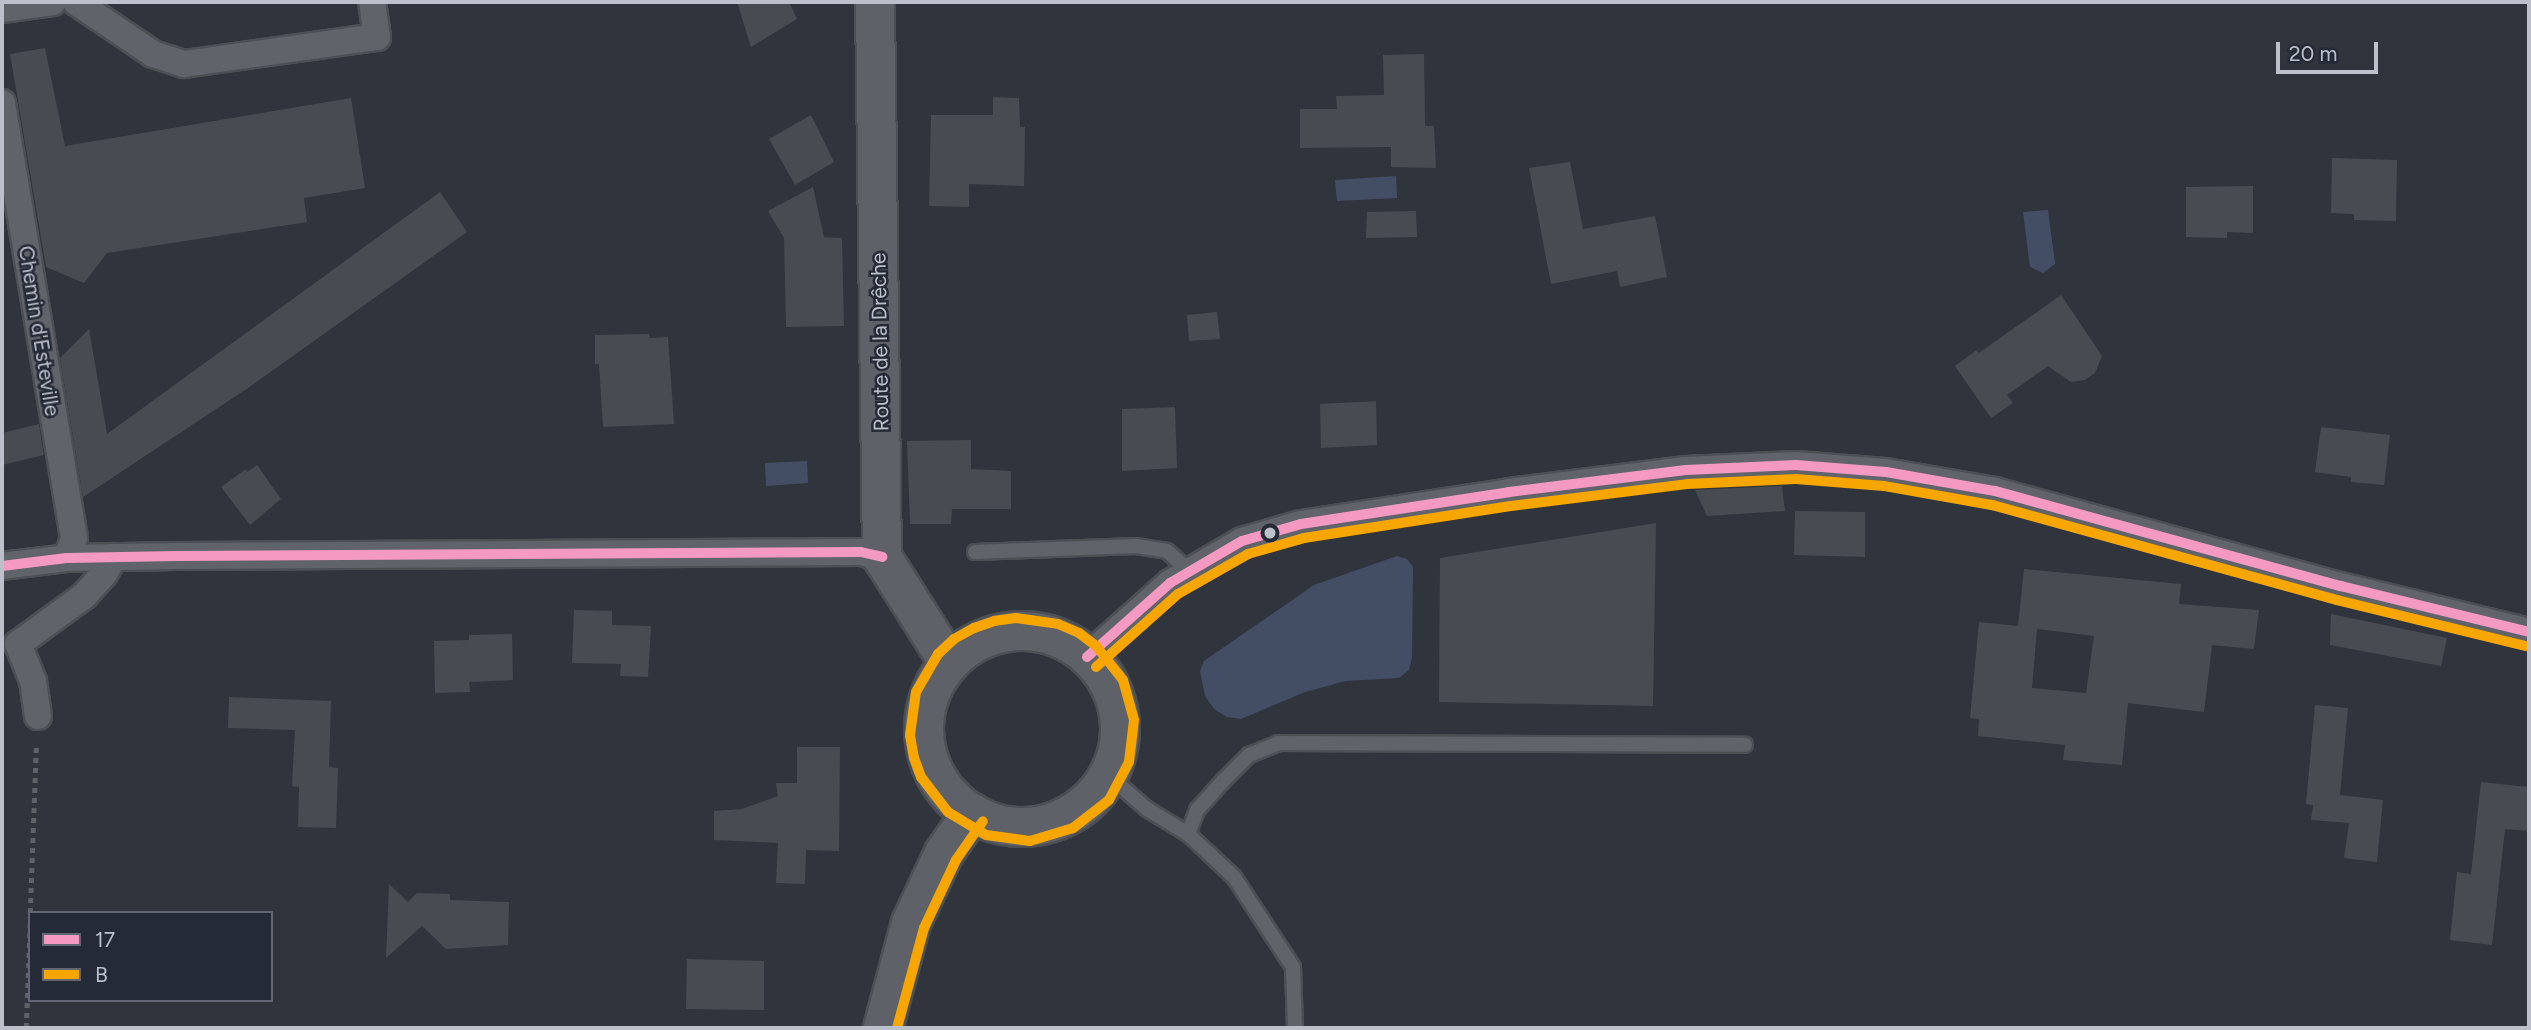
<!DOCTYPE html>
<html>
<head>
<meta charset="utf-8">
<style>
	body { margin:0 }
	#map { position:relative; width:2531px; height:1030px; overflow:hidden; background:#30343c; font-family:Figtree,sans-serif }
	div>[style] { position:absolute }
	.water>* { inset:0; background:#434e65 }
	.building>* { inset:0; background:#484b52 }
	.path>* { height:4.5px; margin-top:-2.25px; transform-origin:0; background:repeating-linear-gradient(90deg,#5e6267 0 5px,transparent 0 10px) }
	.roads { filter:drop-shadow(2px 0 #4c4f54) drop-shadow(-2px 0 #4c4f54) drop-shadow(0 2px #4c4f54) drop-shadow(0 -2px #4c4f54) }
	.lane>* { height:14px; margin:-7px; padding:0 7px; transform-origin:7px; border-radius:7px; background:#60636a }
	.street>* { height:26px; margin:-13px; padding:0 13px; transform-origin:13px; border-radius:13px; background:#60636a }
	.secondary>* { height:38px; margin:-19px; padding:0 19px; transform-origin:19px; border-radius:19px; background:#5e6168 }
	.secondary>.ring { margin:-19px; padding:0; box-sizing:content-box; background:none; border:38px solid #5e6168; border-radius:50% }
	.bus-1>* { height:10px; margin:-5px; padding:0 5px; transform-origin:5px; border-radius:5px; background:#f499c2 }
	.bus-2>* { height:10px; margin:-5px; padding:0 5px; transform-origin:5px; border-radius:5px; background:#f7a600 }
	.dots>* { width:19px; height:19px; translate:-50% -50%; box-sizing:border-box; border:4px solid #242a36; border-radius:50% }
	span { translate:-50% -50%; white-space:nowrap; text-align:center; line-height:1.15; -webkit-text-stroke:5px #242a36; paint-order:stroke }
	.street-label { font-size:21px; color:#bcc0cb }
	.frame { position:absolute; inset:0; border:4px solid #bcc0cb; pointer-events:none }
	.legend { position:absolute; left:28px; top:911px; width:245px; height:91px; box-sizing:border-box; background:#242a36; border:2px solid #616672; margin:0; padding:9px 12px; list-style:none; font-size:21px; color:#bcc0cb }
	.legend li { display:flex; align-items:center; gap:14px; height:35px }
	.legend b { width:35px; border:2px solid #616672 }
	.scale { position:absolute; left:2276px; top:42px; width:102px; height:32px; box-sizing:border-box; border:4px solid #bcc0cb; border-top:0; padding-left:9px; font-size:21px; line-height:24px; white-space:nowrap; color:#bcc0cb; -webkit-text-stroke:5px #242a36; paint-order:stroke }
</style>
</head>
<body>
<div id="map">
	<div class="water">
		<i style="clip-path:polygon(1396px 176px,1397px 198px,1337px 201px,1335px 180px)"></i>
		<i style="clip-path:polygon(2048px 210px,2055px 264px,2043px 273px,2030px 267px,2023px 212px)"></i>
		<i style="clip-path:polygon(807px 461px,808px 483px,766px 486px,765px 463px)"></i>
		<i style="clip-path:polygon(1397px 556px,1407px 559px,1413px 567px,1412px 657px,1409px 670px,1399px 678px,1346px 681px,1305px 692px,1241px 719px,1227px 717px,1214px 709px,1205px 696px,1200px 671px,1204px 661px,1314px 585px)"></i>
	</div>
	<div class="building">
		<i style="clip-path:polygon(737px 2px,789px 2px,797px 19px,751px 47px)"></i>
		<i style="clip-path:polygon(45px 48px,65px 146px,351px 98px,365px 188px,304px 198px,307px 222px,107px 253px,84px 283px,46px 267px,10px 54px)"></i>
		<i style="clip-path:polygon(1424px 54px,1425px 126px,1434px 126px,1436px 168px,1391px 167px,1391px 147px,1300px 148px,1300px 109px,1337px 109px,1336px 96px,1384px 95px,1383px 55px)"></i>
		<i style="clip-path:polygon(993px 97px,1019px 98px,1020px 127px,1025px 127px,1024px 186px,969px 184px,969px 207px,929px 206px,931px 115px,993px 115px)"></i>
		<i style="clip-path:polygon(811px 115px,834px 162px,795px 185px,769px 139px)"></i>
		<i style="clip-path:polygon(2332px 158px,2397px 160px,2396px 221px,2354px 220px,2354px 214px,2331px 213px)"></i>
		<i style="clip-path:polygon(1570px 162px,1583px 229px,1655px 216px,1667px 277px,1620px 287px,1617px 271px,1551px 284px,1529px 168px)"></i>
		<i style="clip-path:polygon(2253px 186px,2253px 233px,2227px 232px,2227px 238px,2186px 237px,2186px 187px)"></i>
		<i style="clip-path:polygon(813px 187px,824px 237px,842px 238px,844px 326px,786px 327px,784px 238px,768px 211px)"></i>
		<i style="clip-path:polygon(440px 192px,467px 232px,248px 388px,83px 497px,60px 358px,89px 329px,107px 434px)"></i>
		<i style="clip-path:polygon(1416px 211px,1417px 237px,1366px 238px,1367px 212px)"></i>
		<i style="clip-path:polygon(2061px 295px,2102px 356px,2095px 373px,2085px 380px,2071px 382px,2048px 366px,2007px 395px,2013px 403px,1991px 418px,1955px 366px,1977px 350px,1979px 353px)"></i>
		<i style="clip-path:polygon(1217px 312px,1220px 339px,1189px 341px,1187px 315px)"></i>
		<i style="clip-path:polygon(649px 334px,650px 338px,668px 337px,674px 424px,603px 427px,599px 364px,595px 364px,595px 335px)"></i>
		<i style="clip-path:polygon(1376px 401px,1377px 445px,1321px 448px,1320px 404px)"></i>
		<i style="clip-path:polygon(1175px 407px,1177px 468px,1122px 471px,1122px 409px)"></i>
		<i style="clip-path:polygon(39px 424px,44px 455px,2px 465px,2px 433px)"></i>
		<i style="clip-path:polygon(2321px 427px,2390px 435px,2384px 485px,2351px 482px,2351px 477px,2315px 472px)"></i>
		<i style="clip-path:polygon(971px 440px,971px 469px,1011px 471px,1011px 509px,952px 509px,951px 524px,910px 524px,907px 441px)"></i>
		<i style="clip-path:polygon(257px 465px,281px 499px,250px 525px,221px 487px,246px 469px,247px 472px)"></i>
		<i style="clip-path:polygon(1782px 486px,1785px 511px,1707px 516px,1695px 490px)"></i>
		<i style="clip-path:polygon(1795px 511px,1865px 512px,1865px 557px,1794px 555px)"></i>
		<i style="clip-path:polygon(1656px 523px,1653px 706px,1439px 702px,1440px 558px)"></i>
		<i style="clip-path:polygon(evenodd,2024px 569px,2181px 584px,2179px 604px,2259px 610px,2254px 649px,2212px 645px,2204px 712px,2128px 703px,2122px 765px,2063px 760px,2065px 745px,1978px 736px,1979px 719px,1970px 718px,1979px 622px,2018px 626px,2024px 569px,2037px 629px,2094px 636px,2086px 693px,2032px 688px,2037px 629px)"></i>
		<i style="clip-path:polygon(574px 610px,612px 611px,612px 625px,651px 626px,648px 677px,620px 676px,621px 664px,572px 663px)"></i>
		<i style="clip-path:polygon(2331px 614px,2447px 638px,2441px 666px,2330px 645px)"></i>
		<i style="clip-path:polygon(512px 634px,513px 680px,469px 682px,470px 692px,435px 693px,434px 641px,469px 640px,469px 635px)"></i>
		<i style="clip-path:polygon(229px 697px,331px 701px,329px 767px,338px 768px,336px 828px,298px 827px,299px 787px,292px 786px,295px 730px,228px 728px)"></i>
		<i style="clip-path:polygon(2315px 705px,2348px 708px,2340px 795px,2383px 800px,2377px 862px,2344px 858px,2349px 823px,2311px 820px,2313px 805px,2306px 804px)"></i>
		<i style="clip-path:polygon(797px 747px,840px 747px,839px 851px,806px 850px,805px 884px,776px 883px,778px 843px,714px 840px,714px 811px,742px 809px,778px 796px,776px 783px,797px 783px)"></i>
		<i style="clip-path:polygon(2481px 782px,2529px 787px,2529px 831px,2505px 829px,2492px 945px,2450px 940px,2457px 872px,2471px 874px)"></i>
		<i style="clip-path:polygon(389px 884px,408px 902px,417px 893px,450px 894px,450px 900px,509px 902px,508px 945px,446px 949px,422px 926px,386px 958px)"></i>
		<i style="clip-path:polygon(687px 959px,764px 961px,764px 1010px,686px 1009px)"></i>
	</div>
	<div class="path">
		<i style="left:30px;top:913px;width:167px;rotate:-87.9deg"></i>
		<i style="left:26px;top:1028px;width:104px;rotate:-87.8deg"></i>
	</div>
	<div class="roads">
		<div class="lane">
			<i style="left:975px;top:552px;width:161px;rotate:-2.1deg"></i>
			<i style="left:1136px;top:546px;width:31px;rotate:9deg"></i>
			<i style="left:1167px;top:551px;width:30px;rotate:42deg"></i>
			<i style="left:1108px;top:775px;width:52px;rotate:41.1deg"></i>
			<i style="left:1147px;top:809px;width:48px;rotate:31.4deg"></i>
			<i style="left:1188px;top:834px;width:63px;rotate:43.1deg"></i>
			<i style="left:1234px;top:877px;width:108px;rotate:56.8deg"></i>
			<i style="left:1293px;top:967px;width:61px;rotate:88.1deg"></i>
			<i style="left:1188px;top:834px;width:26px;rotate:-69deg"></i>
			<i style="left:1197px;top:810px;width:39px;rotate:-48deg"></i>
			<i style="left:1223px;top:781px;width:37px;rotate:-45deg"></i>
			<i style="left:1249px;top:755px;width:31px;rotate:-22deg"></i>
			<i style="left:1278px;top:743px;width:467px;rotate:0.2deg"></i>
		</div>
		<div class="street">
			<i style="left:76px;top:2px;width:93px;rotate:34deg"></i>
			<i style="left:153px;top:54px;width:33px;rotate:18deg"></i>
			<i style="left:184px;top:64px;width:195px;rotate:-8deg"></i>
			<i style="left:377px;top:37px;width:35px;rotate:-98deg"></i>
			<i style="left:2px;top:9px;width:51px;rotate:-7.8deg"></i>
			<i style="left:2px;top:103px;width:441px;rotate:80.6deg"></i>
			<i style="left:74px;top:538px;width:21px;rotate:109deg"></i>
			<i style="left:2px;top:566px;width:65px;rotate:-7deg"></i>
			<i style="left:67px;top:558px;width:110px;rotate:-1deg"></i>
			<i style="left:177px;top:556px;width:684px;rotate:-0.34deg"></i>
			<i style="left:861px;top:552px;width:22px;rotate:13deg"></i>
			<i style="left:1087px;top:657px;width:111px;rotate:-41.7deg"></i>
			<i style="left:1170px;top:583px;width:83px;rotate:-30.3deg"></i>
			<i style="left:1242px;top:541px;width:61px;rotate:-16.1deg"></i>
			<i style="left:1301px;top:524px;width:210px;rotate:-8.7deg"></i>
			<i style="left:1509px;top:492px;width:178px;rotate:-7.1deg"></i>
			<i style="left:1686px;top:470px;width:110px;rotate:-2.6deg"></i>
			<i style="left:1796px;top:465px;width:90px;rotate:4.4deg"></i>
			<i style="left:1886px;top:472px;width:111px;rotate:9.9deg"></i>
			<i style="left:1995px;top:491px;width:359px;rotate:15.4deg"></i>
			<i style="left:2341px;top:586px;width:194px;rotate:13.7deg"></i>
			<i style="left:38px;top:716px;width:35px;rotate:-98deg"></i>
			<i style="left:33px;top:681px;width:40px;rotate:-112deg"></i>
			<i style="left:18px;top:644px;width:82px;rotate:-36deg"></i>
			<i style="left:84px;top:596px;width:30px;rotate:-48deg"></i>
			<i style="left:104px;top:574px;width:20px;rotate:-60deg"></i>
		</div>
		<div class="secondary">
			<i style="left:875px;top:2px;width:555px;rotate:89.28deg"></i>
			<i style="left:882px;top:557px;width:125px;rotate:57.7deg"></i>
			<i class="ring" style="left:924px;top:631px;width:158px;height:158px"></i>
			<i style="left:883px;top:1028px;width:109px;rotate:-75.1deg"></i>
			<i style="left:911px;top:923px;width:77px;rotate:-64.8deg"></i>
			<i style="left:944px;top:853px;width:49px;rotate:-55deg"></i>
		</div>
	</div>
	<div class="bus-1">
		<i style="left:2px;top:566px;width:65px;rotate:-7deg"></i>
		<i style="left:67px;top:558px;width:110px;rotate:-1deg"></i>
		<i style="left:177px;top:556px;width:684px;rotate:-0.34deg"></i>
		<i style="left:861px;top:552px;width:22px;rotate:13deg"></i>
		<i style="left:1087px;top:657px;width:111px;rotate:-41.7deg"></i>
		<i style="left:1170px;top:583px;width:83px;rotate:-30.3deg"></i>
		<i style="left:1242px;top:541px;width:61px;rotate:-16.1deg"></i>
		<i style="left:1301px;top:524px;width:210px;rotate:-8.7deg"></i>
		<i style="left:1509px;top:492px;width:178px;rotate:-7.1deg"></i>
		<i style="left:1686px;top:470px;width:110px;rotate:-2.6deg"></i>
		<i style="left:1796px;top:465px;width:90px;rotate:4.4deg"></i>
		<i style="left:1886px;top:472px;width:111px;rotate:9.9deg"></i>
		<i style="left:1995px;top:491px;width:359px;rotate:15.4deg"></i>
		<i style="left:2341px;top:586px;width:194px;rotate:13.7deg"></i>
	</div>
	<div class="bus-2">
		<i style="left:1096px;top:667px;width:110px;rotate:-41.7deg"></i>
		<i style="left:1178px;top:594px;width:81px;rotate:-29.7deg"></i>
		<i style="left:1248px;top:554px;width:58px;rotate:-15.9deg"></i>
		<i style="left:1304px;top:538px;width:209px;rotate:-8.8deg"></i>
		<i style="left:1511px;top:506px;width:177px;rotate:-7.1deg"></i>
		<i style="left:1687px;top:484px;width:109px;rotate:-2.6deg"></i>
		<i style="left:1796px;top:479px;width:88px;rotate:4.5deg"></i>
		<i style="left:1884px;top:486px;width:110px;rotate:10deg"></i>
		<i style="left:1992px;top:505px;width:358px;rotate:15.4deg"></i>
		<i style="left:2337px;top:600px;width:195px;rotate:13.7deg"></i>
		<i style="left:910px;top:735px;width:43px;rotate:-82.1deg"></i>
		<i style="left:916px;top:692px;width:44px;rotate:-59.9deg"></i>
		<i style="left:938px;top:654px;width:22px;rotate:-43deg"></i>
		<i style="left:954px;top:639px;width:23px;rotate:-29deg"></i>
		<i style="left:974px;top:628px;width:21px;rotate:-19deg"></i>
		<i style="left:994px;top:621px;width:22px;rotate:-8deg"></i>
		<i style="left:1016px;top:618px;width:42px;rotate:8.1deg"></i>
		<i style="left:1058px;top:624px;width:23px;rotate:23deg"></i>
		<i style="left:1079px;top:633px;width:21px;rotate:37deg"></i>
		<i style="left:1096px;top:646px;width:43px;rotate:51.5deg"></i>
		<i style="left:1123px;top:680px;width:41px;rotate:74.6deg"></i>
		<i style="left:1134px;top:720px;width:42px;rotate:96.8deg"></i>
		<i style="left:1129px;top:762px;width:43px;rotate:117.8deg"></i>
		<i style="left:1109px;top:800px;width:46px;rotate:142.1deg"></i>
		<i style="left:1073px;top:828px;width:45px;rotate:163.2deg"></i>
		<i style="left:1030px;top:841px;width:44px;rotate:-172.2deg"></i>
		<i style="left:986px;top:835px;width:44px;rotate:-148.8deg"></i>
		<i style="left:948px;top:812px;width:44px;rotate:-127.6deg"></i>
		<i style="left:921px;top:777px;width:20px;rotate:-110deg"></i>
		<i style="left:914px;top:758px;width:23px;rotate:-100deg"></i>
		<i style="left:897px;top:1028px;width:104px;rotate:-74.9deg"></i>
		<i style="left:924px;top:928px;width:75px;rotate:-64.8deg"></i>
		<i style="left:956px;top:860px;width:47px;rotate:-55.3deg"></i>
	</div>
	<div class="dots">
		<i style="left:1270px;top:533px;background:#bcc0cb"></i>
	</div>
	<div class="street-label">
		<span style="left:39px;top:331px;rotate:81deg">Chemin d'Esteville</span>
		<span style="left:880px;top:342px;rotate:-91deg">Route de la Drêche</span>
	</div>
	<div class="frame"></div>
	<ul class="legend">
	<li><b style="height:9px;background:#f499c2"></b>17</li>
	<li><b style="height:9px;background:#f7a600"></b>B</li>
	</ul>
	<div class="scale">20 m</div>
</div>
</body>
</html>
